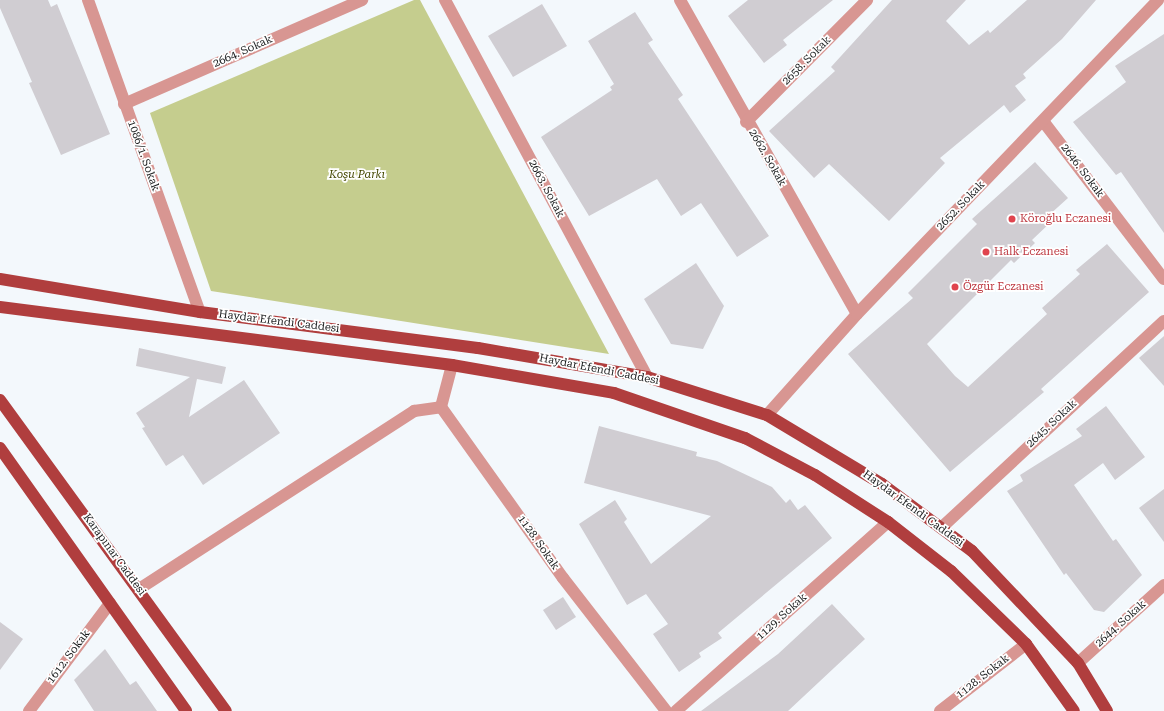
<!DOCTYPE html>
<html>
<head>
<meta charset="utf-8">
<style>
	body { margin:0 }
	#map { position:relative; width:1164px; height:711px; overflow:hidden; background:#f3f8fc; font-family:"Roboto Serif",serif }
	div>[style] { position:absolute }
	.green>* { inset:0; background:#c5cd8e }
	.building>* { inset:0; background:#d0cdd2 }
	.minor>* { height:12px; margin:-6px; padding:0 6px; transform-origin:6px; border-radius:6px; background:#d89692 }
	.major>* { height:12px; margin:-6px; padding:0 6px; transform-origin:6px; border-radius:6px; background:#b03e3e }
	.dots>* { width:11px; height:11px; translate:-50% -50%; box-sizing:border-box; border:2px solid #fff; border-radius:50% }
	span { translate:-50% -50%; white-space:nowrap; text-align:center; line-height:1.15; -webkit-text-stroke:3.5px #fff; paint-order:stroke }
	.street-label { font-size:11px; color:#1b1d1e }
	.park-label { font-size:11px; color:#444800; font-style:italic }
	.health-label { font-size:11px; color:#be3a42 }
	.left { translate:0 -50%; text-align:left }
</style>
</head>
<body>
<div id="map">
	<div class="green">
		<i style="clip-path:polygon(414px 0,420px 0,609px 354px,211px 291px,150px 113px)"></i>
	</div>
	<div class="building">
		<i style="clip-path:polygon(0 0,48px 0,51px 7px,57px 4px,110px 134px,61px 155px,29px 83px,32px 82px,0 8px)"></i>
		<i style="clip-path:polygon(748px 0,833px 0,783px 40px,787px 45px,764px 63px,728px 16px)"></i>
		<i style="clip-path:polygon(892px 0,966px 0,946px 21px,969px 45px,988px 30px,990px 33px,1027px 0,1096px 0,1062px 39px,1023px 74px,1026px 78px,1015px 86px,1026px 100px,1010px 113px,1004px 105px,940px 158px,945px 163px,889px 221px,829px 164px,814px 178px,769px 131px,835px 71px,831px 67px)"></i>
		<i style="clip-path:polygon(542px 4px,567px 46px,513px 77px,488px 36px)"></i>
		<i style="clip-path:polygon(635px 12px,653px 40px,648px 43px,683px 95px,678px 99px,769px 236px,737px 257px,701px 203px,681px 216px,657px 179px,589px 216px,541px 137px,612px 90px,610px 87px,614px 84px,588px 41px)"></i>
		<i style="clip-path:polygon(1164px 34px,1164px 233px,1121px 172px,1116px 175px,1073px 122px,1126px 82px,1115px 66px)"></i>
		<i style="clip-path:polygon(1035px 162px,1068px 198px,1048px 216px,1052px 221px,1032px 240px,1035px 243px,1014px 263px,1011px 260px,927px 344px,955px 376px,968px 387px,1047px 314px,1042px 308px,1080px 274px,1076px 270px,1107px 244px,1149px 292px,1041px 389px,1044px 392px,950px 472px,848px 354px,913px 298px,908px 293px,977px 224px,972px 219px)"></i>
		<i style="clip-path:polygon(696px 263px,724px 306px,703px 349px,671px 344px,644px 299px)"></i>
		<i style="clip-path:polygon(1164px 336px,1164px 386px,1139px 358px)"></i>
		<i style="clip-path:polygon(139px 348px,226px 367px,222px 384px,197px 379px,189px 417px,244px 380px,280px 433px,203px 485px,183px 455px,166px 466px,142px 428px,145px 427px,136px 413px,190px 377px,136px 366px)"></i>
		<i style="clip-path:polygon(1106px 406px,1145px 457px,1115px 480px,1103px 463px,1074px 485px,1113px 541px,1116px 539px,1142px 575px,1104px 612px,1094px 610px,1066px 573px,1064px 575px,1007px 491px,1023px 481px,1020px 475px,1082px 436px,1076px 429px)"></i>
		<i style="clip-path:polygon(599px 426px,697px 452px,696px 456px,717px 461px,772px 487px,786px 503px,790px 499px,798px 510px,805px 505px,832px 538px,718px 633px,722px 638px,699px 653px,701px 657px,679px 672px,653px 634px,668px 624px,646px 594px,627px 605px,579px 524px,615px 500px,627px 519px,624px 522px,651px 564px,711px 516px,584px 483px)"></i>
		<i style="clip-path:polygon(1164px 489px,1164px 542px,1139px 508px)"></i>
		<i style="clip-path:polygon(563px 597px,576px 617px,556px 630px,543px 610px)"></i>
		<i style="clip-path:polygon(832px 604px,865px 639px,788px 711px,701px 711px,778px 654px)"></i>
		<i style="clip-path:polygon(0 622px,23px 639px,0 670px)"></i>
		<i style="clip-path:polygon(105px 649px,130px 685px,136px 681px,157px 711px,94px 711px,74px 680px)"></i>
	</div>
	<div class="minor">
		<i style="left:88px;top:0;width:331px;rotate:70.3deg"></i>
		<i style="left:445px;top:0;width:428px;rotate:61.8deg"></i>
		<i style="left:680px;top:0;width:360px;rotate:60.6deg"></i>
		<i style="left:124px;top:104px;width:260px;rotate:-23.6deg"></i>
		<i style="left:1043px;top:121px;width:199px;rotate:52.6deg"></i>
		<i style="left:746px;top:122px;width:172px;rotate:-45.2deg"></i>
		<i style="left:452px;top:365px;width:43px;rotate:104.7deg"></i>
		<i style="left:441px;top:407px;width:210px;rotate:54.5deg"></i>
		<i style="left:563px;top:578px;width:168px;rotate:52.2deg"></i>
		<i style="left:767px;top:415px;width:135px;rotate:-48.3deg"></i>
		<i style="left:857px;top:314px;width:435px;rotate:-46.2deg"></i>
		<i style="left:941px;top:528px;width:304px;rotate:-42.9deg"></i>
		<i style="left:139px;top:589px;width:328px;rotate:-32.9deg"></i>
		<i style="left:414px;top:411px;width:27px;rotate:-8deg"></i>
		<i style="left:1078px;top:663px;width:116px;rotate:-42.2deg"></i>
		<i style="left:29px;top:711px;width:135px;rotate:-53.1deg"></i>
		<i style="left:676px;top:711px;width:284px;rotate:-41.7deg"></i>
		<i style="left:940px;top:711px;width:109px;rotate:-37.9deg"></i>
	</div>
	<div class="major">
		<i style="left:0;top:279px;width:203px;rotate:9.4deg"></i>
		<i style="left:200px;top:312px;width:280px;rotate:7.4deg"></i>
		<i style="left:478px;top:348px;width:171px;rotate:9.7deg"></i>
		<i style="left:647px;top:377px;width:126px;rotate:17.6deg"></i>
		<i style="left:767px;top:415px;width:134px;rotate:31deg"></i>
		<i style="left:882px;top:484px;width:112px;rotate:36.7deg"></i>
		<i style="left:972px;top:551px;width:154px;rotate:46.6deg"></i>
		<i style="left:1078px;top:663px;width:56px;rotate:58.9deg"></i>
		<i style="left:0;top:307px;width:456px;rotate:7.3deg"></i>
		<i style="left:452px;top:365px;width:164px;rotate:9.8deg"></i>
		<i style="left:614px;top:393px;width:139px;rotate:19deg"></i>
		<i style="left:745px;top:438px;width:79px;rotate:27.9deg"></i>
		<i style="left:815px;top:475px;width:87px;rotate:32.8deg"></i>
		<i style="left:888px;top:522px;width:80px;rotate:37.9deg"></i>
		<i style="left:951px;top:571px;width:105px;rotate:44.2deg"></i>
		<i style="left:1026px;top:644px;width:82px;rotate:54.4deg"></i>
		<i style="left:0;top:400px;width:384px;rotate:54deg"></i>
		<i style="left:0;top:448px;width:322px;rotate:54.7deg"></i>
	</div>
	<div class="dots">
		<i style="left:1012px;top:219px;background:#e0444e"></i>
		<i style="left:986px;top:252px;background:#e0444e"></i>
		<i style="left:955px;top:287px;background:#e0444e"></i>
	</div>
	<div class="street-label">
		<span style="left:243px;top:52px;rotate:-24deg">2664. Sokak</span>
		<span style="left:807px;top:61px;rotate:-45deg">2658. Sokak</span>
		<span style="left:143px;top:156px;rotate:70deg">1086/1. Sokak</span>
		<span style="left:767px;top:158px;rotate:60deg">2662. Sokak</span>
		<span style="left:1082px;top:171px;rotate:53deg">2646. Sokak</span>
		<span style="left:546px;top:189px;rotate:62deg">2663. Sokak</span>
		<span style="left:961px;top:206px;rotate:-46deg">2652. Sokak</span>
		<span style="left:279px;top:322px;rotate:7deg">Haydar Efendi Caddesi</span>
		<span style="left:599px;top:370px;rotate:11deg">Haydar Efendi Caddesi</span>
		<span style="left:1052px;top:424px;rotate:-43deg">2645. Sokak</span>
		<span style="left:913px;top:509px;rotate:36deg">Haydar Efendi Caddesi</span>
		<span style="left:538px;top:543px;rotate:55deg">1128. Sokak</span>
		<span style="left:114px;top:555px;rotate:54deg">Karapınar Caddesi</span>
		<span style="left:782px;top:617px;rotate:-42deg">1129. Sokak</span>
		<span style="left:1121px;top:624px;rotate:-42deg">2644. Sokak</span>
		<span style="left:69px;top:657px;rotate:-53deg">1612. Sokak</span>
		<span style="left:983px;top:677px;rotate:-38deg">1128. Sokak</span>
	</div>
	<div class="park-label">
		<span style="left:357px;top:175px">Koşu Parkı</span>
	</div>
	<div class="health-label">
		<span class="left" style="left:1020px;top:219px">Köroğlu Eczanesi</span>
		<span class="left" style="left:994px;top:252px">Halk Eczanesi</span>
		<span class="left" style="left:963px;top:287px">Özgür Eczanesi</span>
	</div>
</div>
</body>
</html>
